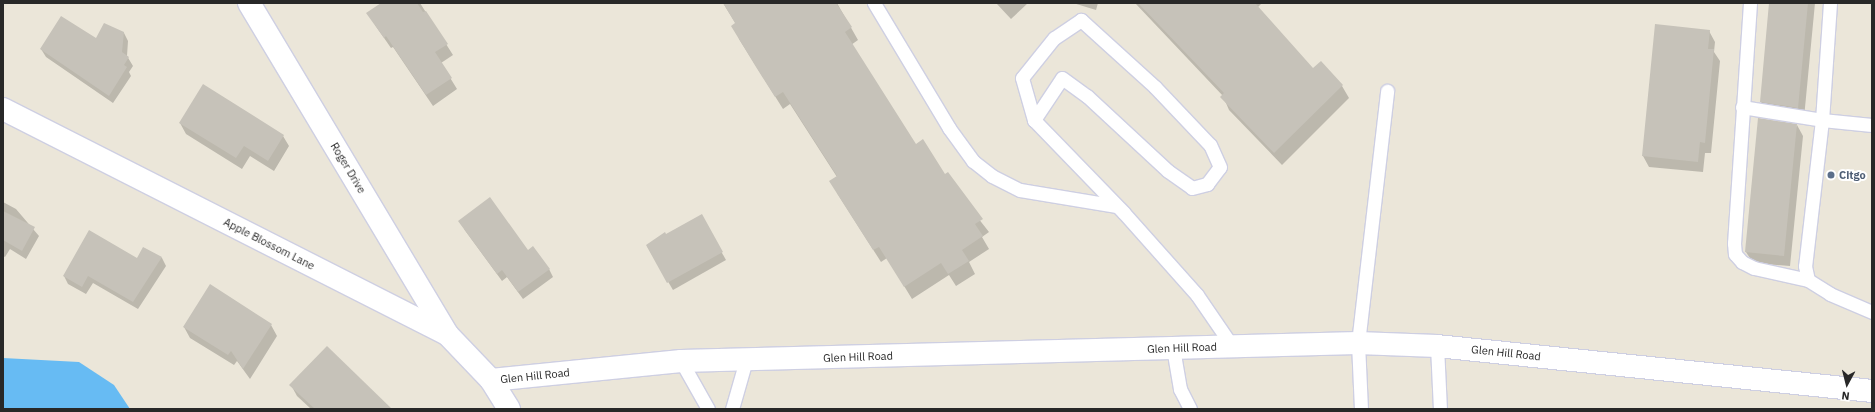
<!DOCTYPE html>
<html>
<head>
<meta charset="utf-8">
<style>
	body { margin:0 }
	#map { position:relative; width:1875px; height:412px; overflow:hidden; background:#ebe6d9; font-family:"IBM Plex Sans",sans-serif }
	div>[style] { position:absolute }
	.water>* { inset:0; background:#67bbf3 }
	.shadow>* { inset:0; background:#0003 }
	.building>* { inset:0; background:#c6c2b9 }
	.roads { filter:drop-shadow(1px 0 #cecfe2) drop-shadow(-1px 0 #cecfe2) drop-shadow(0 1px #cecfe2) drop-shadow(0 -1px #cecfe2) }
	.lane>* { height:13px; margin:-6.5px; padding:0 6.5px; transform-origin:6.5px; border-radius:6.5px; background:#fff }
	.street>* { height:22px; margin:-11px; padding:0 11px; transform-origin:11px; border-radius:11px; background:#fff }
	.dots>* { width:11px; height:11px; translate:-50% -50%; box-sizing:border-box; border:2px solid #fff; border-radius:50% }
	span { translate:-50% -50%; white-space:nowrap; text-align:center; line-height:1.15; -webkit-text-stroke:4px #fff; paint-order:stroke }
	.street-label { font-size:11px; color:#282828 }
	.service-label { font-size:11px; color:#4e5e75; font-weight:700 }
	.left { translate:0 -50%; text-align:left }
	.frame { position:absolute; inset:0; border:4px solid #282828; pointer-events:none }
	.north { position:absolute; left:1827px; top:364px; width:40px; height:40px; -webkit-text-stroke:3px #fff; paint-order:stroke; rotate:187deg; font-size:11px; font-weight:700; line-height:16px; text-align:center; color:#282828 }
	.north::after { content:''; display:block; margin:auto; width:14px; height:18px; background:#282828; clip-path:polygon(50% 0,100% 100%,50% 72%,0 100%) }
</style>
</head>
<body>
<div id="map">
	<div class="water">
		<i style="clip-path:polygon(3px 358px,79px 362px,114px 385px,130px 409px,3px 409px)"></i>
	</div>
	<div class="shadow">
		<i style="clip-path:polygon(386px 3px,420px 3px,453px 55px,441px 63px,457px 89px,433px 106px,393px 47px,391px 48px,375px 25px)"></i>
		<i style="clip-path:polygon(723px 3px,837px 3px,858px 40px,851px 45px,915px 145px,945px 176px,989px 232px,982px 237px,989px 249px,969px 262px,975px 274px,956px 286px,949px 275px,912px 299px,887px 258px,881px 262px,837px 193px,837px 177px,790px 104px,783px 109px,739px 39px,736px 24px)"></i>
		<i style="clip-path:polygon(996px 3px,1028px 3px,1011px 19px)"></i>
		<i style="clip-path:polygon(1073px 3px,1098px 3px,1096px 10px)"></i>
		<i style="clip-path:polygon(1135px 3px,1262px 3px,1257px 8px,1313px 70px,1342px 86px,1349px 98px,1282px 165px,1229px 110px,1223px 96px)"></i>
		<i style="clip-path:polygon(1770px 3px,1815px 3px,1804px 118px,1767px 113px,1761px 102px)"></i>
		<i style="clip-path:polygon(1709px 31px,1715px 42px,1714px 52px,1720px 61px,1711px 153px,1705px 153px,1703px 172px,1649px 167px,1643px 156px)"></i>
		<i style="clip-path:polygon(124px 33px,128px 41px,127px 56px,133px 66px,129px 72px,131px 76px,113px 103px,46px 57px,41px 49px)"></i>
		<i style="clip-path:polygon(180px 123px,283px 136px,289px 146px,274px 171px,250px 156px,242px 169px,186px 134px)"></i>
		<i style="clip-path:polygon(1797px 125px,1803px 136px,1790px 266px,1753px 263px,1746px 252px)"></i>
		<i style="clip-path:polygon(3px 202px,16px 209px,39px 236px,26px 259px,10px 249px,5px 257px,3px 256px)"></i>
		<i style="clip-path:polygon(701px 216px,726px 260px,673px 290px,647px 246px)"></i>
		<i style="clip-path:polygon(464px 229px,528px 251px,549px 269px,553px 277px,523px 299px,507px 277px,502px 281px)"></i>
		<i style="clip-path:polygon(144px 248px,162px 258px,166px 266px,138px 309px,93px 283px,86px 294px,68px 284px,64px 276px,137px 259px)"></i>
		<i style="clip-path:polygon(271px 325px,277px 336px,250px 379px,237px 361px,234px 365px,190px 338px,184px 327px)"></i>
		<i style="clip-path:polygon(291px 385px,389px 409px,311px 409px,297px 396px)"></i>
		<i style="clip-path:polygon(1242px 408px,1242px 409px,1216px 409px)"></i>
	</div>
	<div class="building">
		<i style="clip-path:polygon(381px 3px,417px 3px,423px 12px,426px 11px,448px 44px,435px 52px,452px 78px,426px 95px,386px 36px,384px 38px,366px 13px)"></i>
		<i style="clip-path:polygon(723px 3px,836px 3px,852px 27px,845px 32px,916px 144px,923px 139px,945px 174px,948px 172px,983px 219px,975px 224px,983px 236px,962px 250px,969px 261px,948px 274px,941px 263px,904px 287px,879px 247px,873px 250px,829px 181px,837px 176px,783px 92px,775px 97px,756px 67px,731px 26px,735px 23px)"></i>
		<i style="clip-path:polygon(1138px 3px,1255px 3px,1313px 68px,1321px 61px,1343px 85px,1274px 153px,1220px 97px,1224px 93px)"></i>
		<i style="clip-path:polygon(1769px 3px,1808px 3px,1798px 108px,1760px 102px)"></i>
		<i style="clip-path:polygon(61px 16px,96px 38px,104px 23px,124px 32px,122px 52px,129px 57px,124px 65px,127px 67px,109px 96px,40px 49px)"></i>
		<i style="clip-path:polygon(1655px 24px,1710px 30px,1708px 49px,1714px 49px,1705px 143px,1700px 142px,1698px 162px,1642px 156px)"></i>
		<i style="clip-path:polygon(203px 84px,284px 135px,268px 161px,244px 146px,236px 158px,179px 123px)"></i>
		<i style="clip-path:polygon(1758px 118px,1797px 124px,1784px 256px,1745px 252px)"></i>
		<i style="clip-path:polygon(490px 197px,528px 250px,533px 246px,550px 269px,518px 292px,502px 270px,497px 274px,458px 221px)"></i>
		<i style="clip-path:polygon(3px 211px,35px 227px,22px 251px,3px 240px)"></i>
		<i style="clip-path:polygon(702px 214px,723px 252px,667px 283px,646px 245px,665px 232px,666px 234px)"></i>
		<i style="clip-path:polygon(89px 230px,137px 258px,143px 247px,162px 257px,133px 302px,88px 276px,82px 287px,63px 276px)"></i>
		<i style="clip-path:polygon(210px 284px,272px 324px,243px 369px,231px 351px,228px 355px,183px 327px)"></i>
		<i style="clip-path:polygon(327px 346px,392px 409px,315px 409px,289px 385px)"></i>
	</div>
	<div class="roads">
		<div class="lane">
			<i style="left:874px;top:3px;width:146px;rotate:59deg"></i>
			<i style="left:949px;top:128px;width:41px;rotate:54deg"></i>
			<i style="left:973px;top:161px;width:24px;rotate:38deg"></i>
			<i style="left:992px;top:176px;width:31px;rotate:27deg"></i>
			<i style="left:1020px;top:190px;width:98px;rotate:9.4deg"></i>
			<i style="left:1750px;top:3px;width:241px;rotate:93.8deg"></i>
			<i style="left:1734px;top:243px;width:11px;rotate:85deg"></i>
			<i style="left:1735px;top:254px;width:11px;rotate:49deg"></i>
			<i style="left:1742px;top:262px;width:13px;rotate:27deg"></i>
			<i style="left:1754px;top:268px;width:55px;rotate:12.5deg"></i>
			<i style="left:1808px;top:280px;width:26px;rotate:32deg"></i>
			<i style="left:1830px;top:294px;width:46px;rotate:23.2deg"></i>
			<i style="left:1830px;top:3px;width:117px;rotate:93.9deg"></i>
			<i style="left:1822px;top:120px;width:50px;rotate:5.7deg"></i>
			<i style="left:1742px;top:107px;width:81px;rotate:9.2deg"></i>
			<i style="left:1822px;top:120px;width:147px;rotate:96.6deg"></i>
			<i style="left:1805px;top:266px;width:14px;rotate:78deg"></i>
			<i style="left:1034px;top:120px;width:50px;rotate:-56.3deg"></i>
			<i style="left:1062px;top:78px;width:31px;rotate:36deg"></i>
			<i style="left:1087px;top:96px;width:110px;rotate:42.8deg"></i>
			<i style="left:1168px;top:171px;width:29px;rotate:35deg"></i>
			<i style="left:1192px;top:188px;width:16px;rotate:-15deg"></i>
			<i style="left:1207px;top:184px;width:21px;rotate:-53deg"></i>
			<i style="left:1220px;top:167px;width:24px;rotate:-114deg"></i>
			<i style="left:1210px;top:145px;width:80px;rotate:-133.5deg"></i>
			<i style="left:1155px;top:87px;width:100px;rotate:-137.8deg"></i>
			<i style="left:1081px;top:20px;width:32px;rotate:146deg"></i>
			<i style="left:1054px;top:38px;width:51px;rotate:128.7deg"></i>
			<i style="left:1022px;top:78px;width:44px;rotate:74.1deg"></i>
			<i style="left:1034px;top:120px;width:129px;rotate:45.9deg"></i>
			<i style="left:1124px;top:213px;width:110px;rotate:48.3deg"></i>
			<i style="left:1197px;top:295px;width:62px;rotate:55.5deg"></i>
			<i style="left:1437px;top:346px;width:63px;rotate:87.3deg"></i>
			<i style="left:1173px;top:348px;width:42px;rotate:80.3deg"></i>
			<i style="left:1180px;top:389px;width:22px;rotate:63deg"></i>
			<i style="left:681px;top:361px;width:55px;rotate:60.6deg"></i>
			<i style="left:732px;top:409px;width:51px;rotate:-74.1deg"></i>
			<i style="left:1361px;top:409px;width:66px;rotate:-92.6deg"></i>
			<i style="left:1358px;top:343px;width:254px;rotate:-83.4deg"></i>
		</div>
		<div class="street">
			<i style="left:249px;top:3px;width:386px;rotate:59.1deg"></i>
			<i style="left:3px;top:109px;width:498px;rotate:26.9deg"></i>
			<i style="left:447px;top:334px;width:64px;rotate:46.3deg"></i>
			<i style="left:491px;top:380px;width:34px;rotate:58deg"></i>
			<i style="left:491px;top:380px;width:191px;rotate:-5.7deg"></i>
			<i style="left:681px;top:361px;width:677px;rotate:-1.52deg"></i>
			<i style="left:1358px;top:343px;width:79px;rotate:2.2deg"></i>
			<i style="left:1437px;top:346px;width:437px;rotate:5.9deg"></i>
		</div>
	</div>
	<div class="dots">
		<i style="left:1831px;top:175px;background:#5c6f8a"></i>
	</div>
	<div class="street-label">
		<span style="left:348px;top:168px;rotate:59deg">Roger Drive</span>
		<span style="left:269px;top:244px;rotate:27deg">Apple Blossom Lane</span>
		<span style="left:1182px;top:348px;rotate:-2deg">Glen Hill Road</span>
		<span style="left:1506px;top:353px;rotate:6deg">Glen Hill Road</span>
		<span style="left:858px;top:357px;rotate:-2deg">Glen Hill Road</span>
		<span style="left:535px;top:376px;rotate:-6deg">Glen Hill Road</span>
	</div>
	<div class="service-label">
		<span class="left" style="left:1839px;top:175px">Citgo</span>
	</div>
	<div class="frame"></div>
	<div class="north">N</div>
</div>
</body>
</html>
